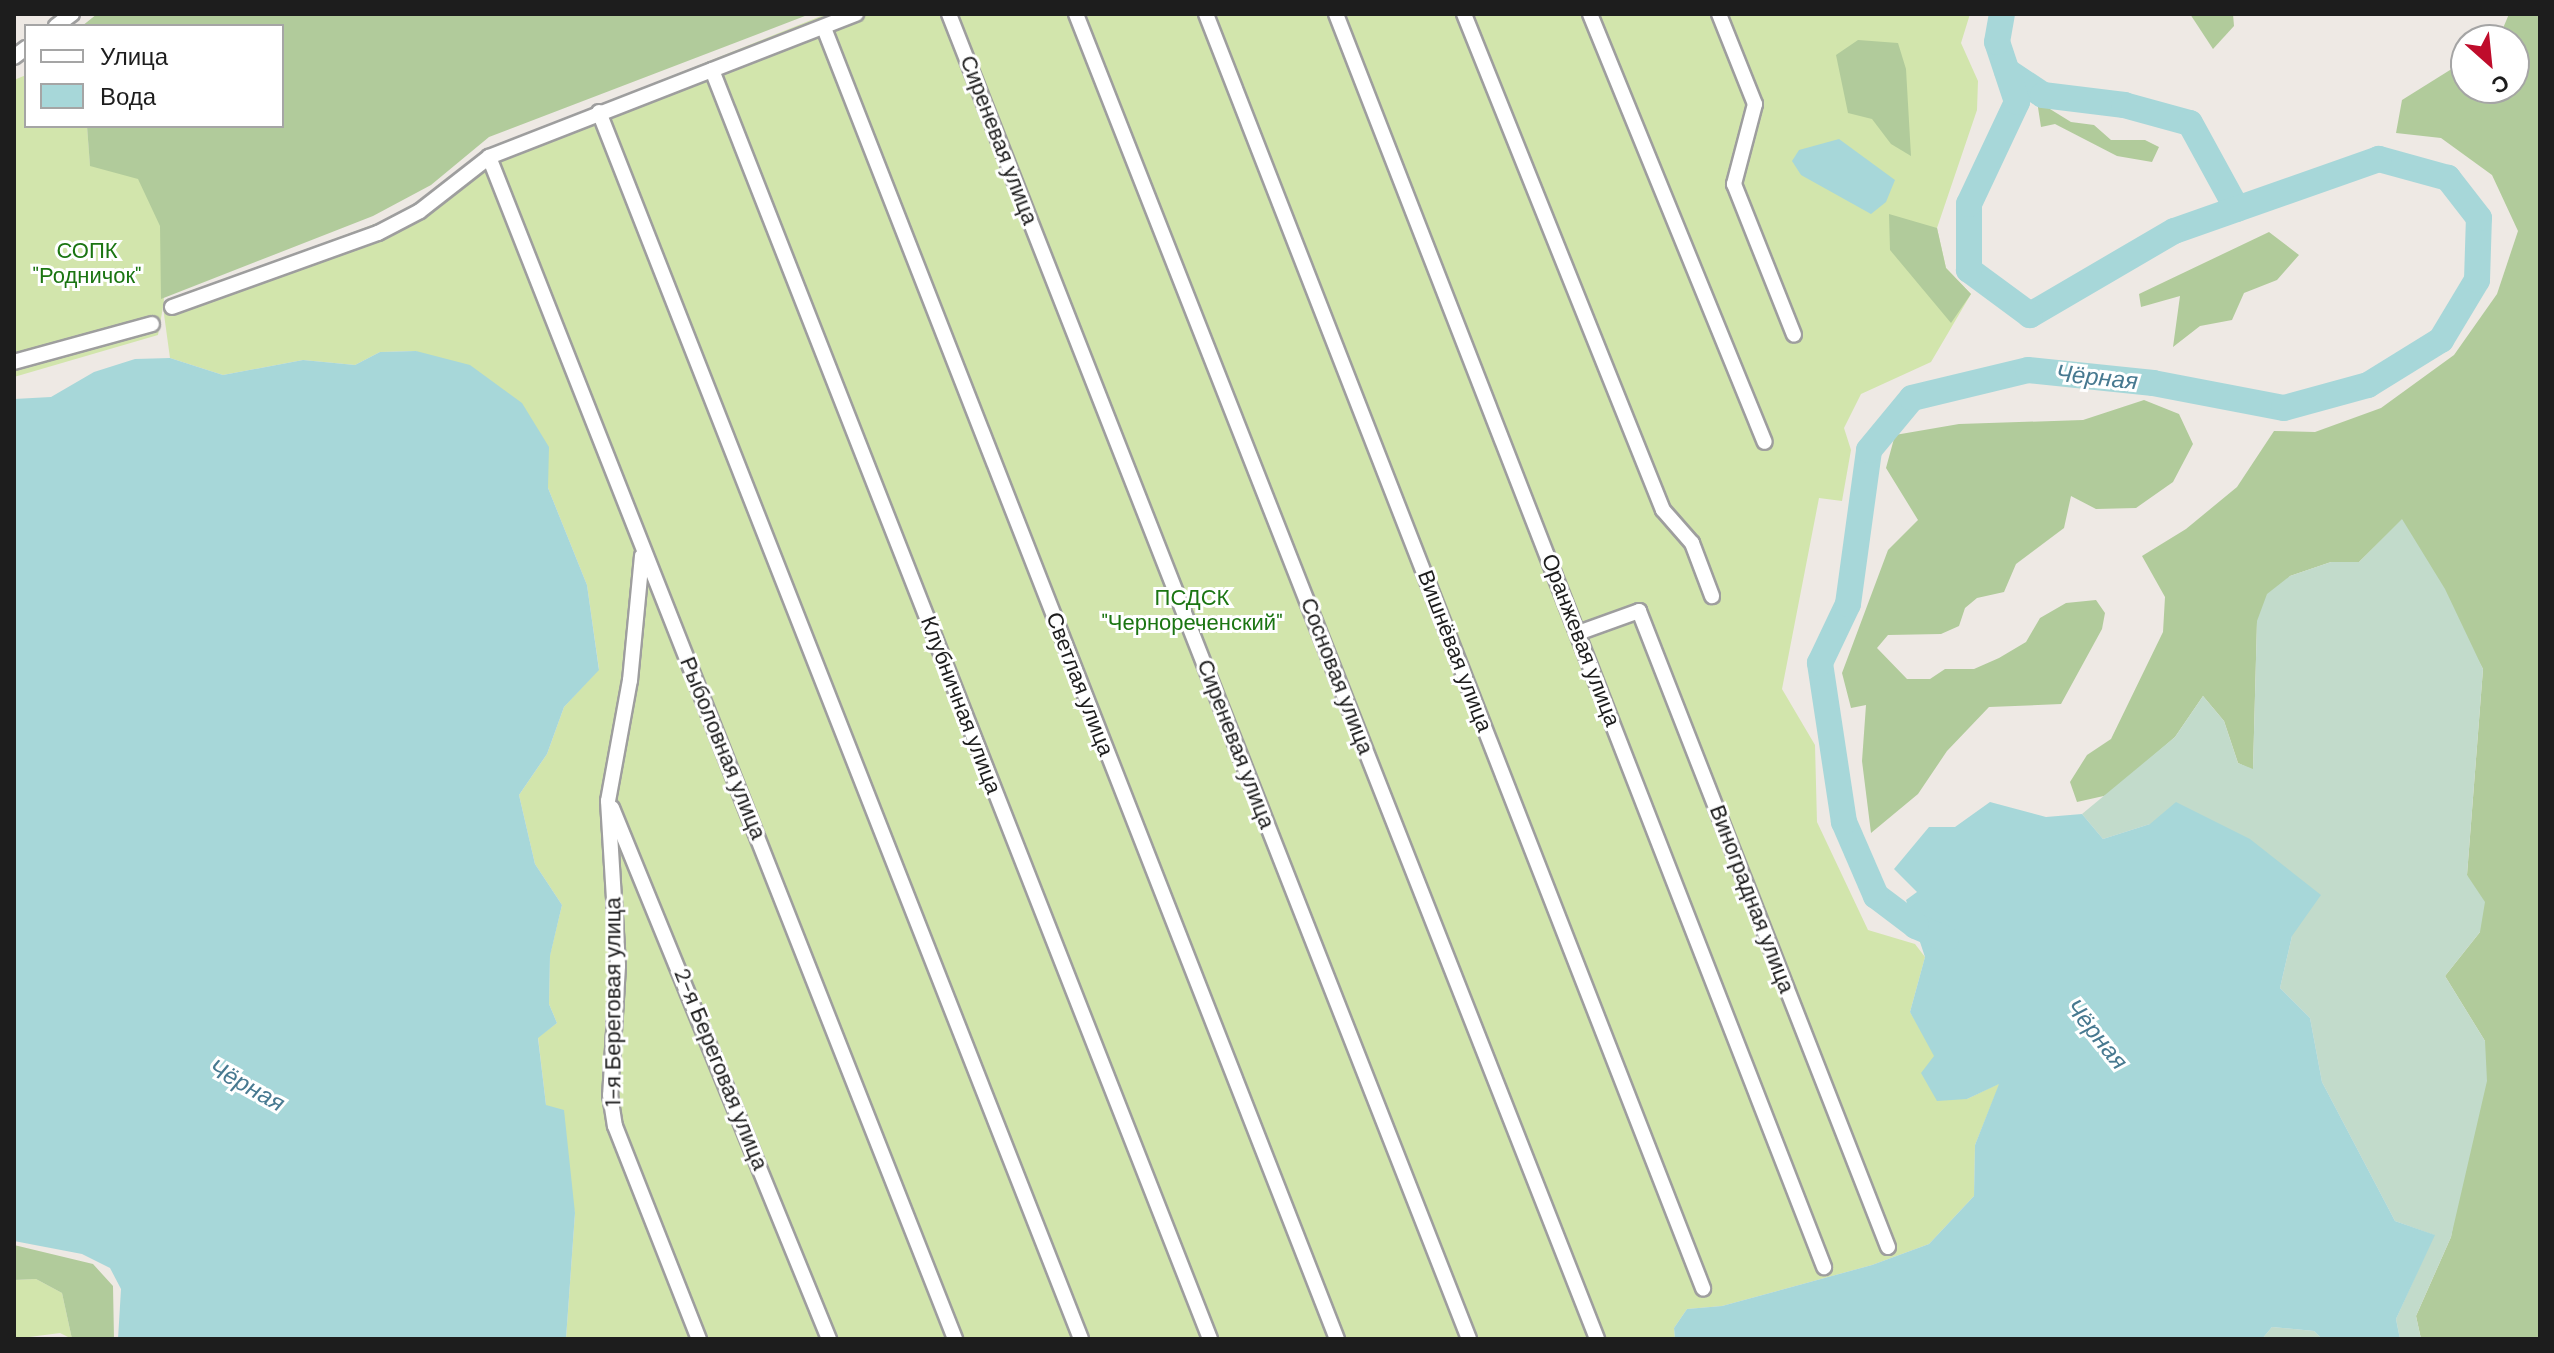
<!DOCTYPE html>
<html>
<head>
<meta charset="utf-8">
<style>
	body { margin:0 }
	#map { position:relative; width:2554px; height:1353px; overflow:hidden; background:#eee9e4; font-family:"DM Sans",sans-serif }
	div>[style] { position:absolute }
	.grass>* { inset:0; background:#d2e5ac }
	.forest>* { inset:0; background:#b1cb9b }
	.wetland>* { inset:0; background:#c2dbcb }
	.water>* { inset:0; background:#a7d7d9 }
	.river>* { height:26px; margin:-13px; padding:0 13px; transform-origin:13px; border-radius:13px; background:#a7d7d9 }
	.roads { filter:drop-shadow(2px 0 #9e9e9e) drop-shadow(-2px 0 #9e9e9e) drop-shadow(0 2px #9e9e9e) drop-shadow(0 -2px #9e9e9e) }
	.street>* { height:14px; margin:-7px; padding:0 7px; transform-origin:7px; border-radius:7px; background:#fff }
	span { translate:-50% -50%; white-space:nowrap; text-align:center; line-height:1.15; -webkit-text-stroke:6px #fff; paint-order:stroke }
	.street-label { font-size:22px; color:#1d1d1d }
	.park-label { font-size:22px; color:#1b7512 }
	.water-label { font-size:24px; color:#477990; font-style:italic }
	.frame { position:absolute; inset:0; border:16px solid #1d1d1d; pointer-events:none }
	.legend { position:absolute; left:24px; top:24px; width:260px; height:104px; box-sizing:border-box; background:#fff; border:2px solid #a5a5a5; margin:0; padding:10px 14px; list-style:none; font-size:24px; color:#1d1d1d }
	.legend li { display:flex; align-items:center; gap:16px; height:40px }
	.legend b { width:40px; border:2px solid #a5a5a5 }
	.north { position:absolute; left:2450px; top:24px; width:80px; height:80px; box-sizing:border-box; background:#fff; border:2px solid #a5a5a5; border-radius:50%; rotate:153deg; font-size:22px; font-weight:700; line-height:32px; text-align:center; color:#1d1d1d }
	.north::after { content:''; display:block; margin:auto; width:28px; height:36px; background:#bf0c2b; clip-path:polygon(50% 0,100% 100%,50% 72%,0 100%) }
</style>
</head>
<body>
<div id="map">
	<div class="grass">
		<i style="clip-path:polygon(826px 14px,1970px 14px,1961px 43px,1978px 81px,1977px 110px,1937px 228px,1946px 268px,1971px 294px,1931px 362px,1861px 394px,1844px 428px,1851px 450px,1842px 501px,1819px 498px,1782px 689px,1815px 745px,1817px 822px,1868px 930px,1915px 944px,1925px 957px,1910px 1012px,1967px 1099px,2000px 1083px,1975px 1145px,1974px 1196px,1929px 1244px,1872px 1265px,1722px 1306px,1687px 1309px,1674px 1328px,1675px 1339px,566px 1339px,575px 1213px,546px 1105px,538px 1037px,557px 1023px,549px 1004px,550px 955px,562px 905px,535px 864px,519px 795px,547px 754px,564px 707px,599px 669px,587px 585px,548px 488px,548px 447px,416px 351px,380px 352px,355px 365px,303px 360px,223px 375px,170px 358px,163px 307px,158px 335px,14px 377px,14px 80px,26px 75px,26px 126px,87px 126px,90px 165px,159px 167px,164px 303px,401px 214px,485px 151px)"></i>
		<i style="clip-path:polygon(36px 1279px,62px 1293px,72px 1339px,60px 1333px,14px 1339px,14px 1280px)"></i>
	</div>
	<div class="forest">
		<i style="clip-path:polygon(97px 14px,810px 14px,489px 137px,431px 185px,373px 216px,161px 299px,160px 226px,138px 179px,90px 166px,87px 126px,282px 126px,282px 26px,82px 26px)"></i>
		<i style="clip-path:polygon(2190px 14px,2233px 14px,2234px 26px,2213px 49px)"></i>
		<i style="clip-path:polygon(2509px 14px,2540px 14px,2540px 1339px,2421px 1339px,2416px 1316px,2451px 1237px,2485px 1041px,2445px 976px,2480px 932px,2467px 875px,2483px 669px,2402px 520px,2359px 562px,2331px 562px,2290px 576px,2257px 622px,2253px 770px,2238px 763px,2224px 721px,2203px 696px,2175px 737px,2108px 795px,2077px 802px,2070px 782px,2087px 755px,2111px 739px,2163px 632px,2165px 597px,2142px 556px,2186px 529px,2237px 487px,2274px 431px,2315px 432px,2381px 408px,2454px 355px,2497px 294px,2518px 231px,2492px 175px,2441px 138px,2396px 133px,2402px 100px,2466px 60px,2466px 88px,2514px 88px,2514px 40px,2498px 40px)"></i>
		<i style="clip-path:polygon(1858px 40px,1898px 43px,1906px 69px,1911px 156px,1891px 144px,1872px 119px,1848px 113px,1836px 55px)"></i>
		<i style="clip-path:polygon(2037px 101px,2071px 122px,2094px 125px,2111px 140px,2145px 140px,2159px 147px,2152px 162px,2117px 156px,2055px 124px,2041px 127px)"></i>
		<i style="clip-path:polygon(1889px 214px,1937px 228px,1946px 268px,1971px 294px,1951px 323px,1890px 250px)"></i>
		<i style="clip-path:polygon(2269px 232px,2299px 255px,2277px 280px,2244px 293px,2232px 320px,2200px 326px,2173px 347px,2180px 296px,2141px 307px,2139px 294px)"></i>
		<i style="clip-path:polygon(2144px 400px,2179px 414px,2193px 444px,2173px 482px,2136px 508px,2096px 509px,2071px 496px,2064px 528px,2016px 564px,2004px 592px,1977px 598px,1965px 608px,1959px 626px,1941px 634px,1888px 635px,1877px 648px,1907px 679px,1930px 679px,1945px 669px,1974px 669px,1999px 658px,2026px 642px,2040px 618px,2066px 603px,2096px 600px,2105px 613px,2102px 629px,2061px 704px,1989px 707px,1947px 751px,1918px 794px,1871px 833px,1862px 761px,1866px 705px,1851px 708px,1842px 673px,1888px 550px,1918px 520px,1886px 468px,1895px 435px,1959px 424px,2083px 420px)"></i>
		<i style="clip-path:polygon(14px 1245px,93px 1264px,113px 1286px,114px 1339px,72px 1339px,62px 1293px,36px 1279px,14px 1280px)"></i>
	</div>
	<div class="wetland">
		<i style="clip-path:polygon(2402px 519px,2445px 589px,2483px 669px,2467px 875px,2485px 902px,2480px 932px,2445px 976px,2485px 1041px,2487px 1081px,2451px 1237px,2416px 1316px,2421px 1339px,2400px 1339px,2396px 1319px,2434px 1235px,2395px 1221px,2322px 1082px,2310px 1018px,2280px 988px,2292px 936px,2150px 824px,2103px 839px,2082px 814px,2175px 737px,2203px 696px,2224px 721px,2238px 763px,2253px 769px,2257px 621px,2267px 594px,2290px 576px,2331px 562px,2359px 562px)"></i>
		<i style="clip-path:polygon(2272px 1327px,2314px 1331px,2322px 1339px,2262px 1339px)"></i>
	</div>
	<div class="water">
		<i style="clip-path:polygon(1839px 139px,1895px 180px,1886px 202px,1871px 214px,1801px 175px,1792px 161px,1799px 150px)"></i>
		<i style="clip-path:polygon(416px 351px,470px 365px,522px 403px,549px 447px,548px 488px,587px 585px,599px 670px,564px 707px,547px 754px,519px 795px,535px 864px,562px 905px,550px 956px,549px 1004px,557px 1023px,538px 1038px,546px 1105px,564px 1110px,575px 1213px,566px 1339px,118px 1339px,121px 1289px,110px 1268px,82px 1254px,14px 1241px,14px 399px,51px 397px,94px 372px,135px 359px,170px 358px,223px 375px,303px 360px,355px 365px,380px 352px)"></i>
		<i style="clip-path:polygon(1990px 802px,2046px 817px,2082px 814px,2103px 839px,2150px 824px,2176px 802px,2250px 839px,2321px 895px,2292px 936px,2280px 988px,2310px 1018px,2322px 1082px,2395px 1221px,2435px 1235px,2396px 1319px,2400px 1339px,2322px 1339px,2314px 1331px,2272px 1327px,2262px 1339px,1675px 1339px,1674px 1328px,1687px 1309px,1722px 1306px,1872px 1265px,1929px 1244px,1974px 1196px,1975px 1145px,1999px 1084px,1967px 1099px,1937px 1101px,1921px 1073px,1934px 1056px,1910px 1012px,1925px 957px,1906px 900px,1917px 892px,1894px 869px,1929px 827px,1955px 827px)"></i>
	</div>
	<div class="river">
		<i style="left:2007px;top:71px;width:43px;rotate:33.7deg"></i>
		<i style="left:2043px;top:95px;width:82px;rotate:7deg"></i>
		<i style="left:2124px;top:105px;width:68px;rotate:15.3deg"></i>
		<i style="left:2190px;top:123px;width:98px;rotate:61.3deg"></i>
		<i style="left:1946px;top:939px;width:33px;rotate:-157deg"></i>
		<i style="left:1916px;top:926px;width:50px;rotate:-143.1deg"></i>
		<i style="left:1876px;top:896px;width:81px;rotate:-113.4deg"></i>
		<i style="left:1844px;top:822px;width:161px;rotate:-98.6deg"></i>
		<i style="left:1820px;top:663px;width:65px;rotate:-64.6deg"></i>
		<i style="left:1848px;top:604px;width:155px;rotate:-82.2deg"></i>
		<i style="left:1869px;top:450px;width:67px;rotate:-50.4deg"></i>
		<i style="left:1912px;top:398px;width:119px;rotate:-13.6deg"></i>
		<i style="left:2028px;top:370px;width:126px;rotate:5.9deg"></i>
		<i style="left:2153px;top:383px;width:133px;rotate:10.8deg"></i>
		<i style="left:2284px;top:408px;width:87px;rotate:-15.3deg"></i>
		<i style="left:2368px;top:385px;width:86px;rotate:-31.7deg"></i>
		<i style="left:2441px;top:340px;width:70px;rotate:-59deg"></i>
		<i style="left:2477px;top:280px;width:62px;rotate:-88.2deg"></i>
		<i style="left:2479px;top:218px;width:51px;rotate:-127.8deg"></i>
		<i style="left:2448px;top:178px;width:72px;rotate:-164.6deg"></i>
		<i style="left:2379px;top:159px;width:217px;rotate:160.6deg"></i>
		<i style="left:2174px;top:231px;width:167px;rotate:149.7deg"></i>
		<i style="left:2030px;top:315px;width:76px;rotate:-143.6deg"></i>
		<i style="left:1969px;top:270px;width:66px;rotate:-90deg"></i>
		<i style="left:1969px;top:204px;width:113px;rotate:-64.8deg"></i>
		<i style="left:2017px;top:102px;width:63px;rotate:-108.4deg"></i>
		<i style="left:1997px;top:42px;width:28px;rotate:-80deg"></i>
	</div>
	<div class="roads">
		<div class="street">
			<i style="left:949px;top:14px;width:1423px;rotate:68.57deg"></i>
			<i style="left:1076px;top:14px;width:1424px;rotate:68.53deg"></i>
			<i style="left:1206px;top:14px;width:1368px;rotate:68.69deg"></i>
			<i style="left:1336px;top:14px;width:1345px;rotate:68.72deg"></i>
			<i style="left:1464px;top:14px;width:534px;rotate:68.14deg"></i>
			<i style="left:1663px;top:510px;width:44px;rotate:48.7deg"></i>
			<i style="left:1692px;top:543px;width:57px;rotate:69.3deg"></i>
			<i style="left:1590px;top:14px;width:462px;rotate:67.8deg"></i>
			<i style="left:1719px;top:14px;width:97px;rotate:68.2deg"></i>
			<i style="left:1755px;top:104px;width:83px;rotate:104.7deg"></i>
			<i style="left:1734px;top:184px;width:162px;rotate:68.3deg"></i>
			<i style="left:56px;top:26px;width:20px;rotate:-37deg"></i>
			<i style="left:824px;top:28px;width:1408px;rotate:68.63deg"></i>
			<i style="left:14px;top:57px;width:15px;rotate:-37deg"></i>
			<i style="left:712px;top:70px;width:1363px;rotate:68.57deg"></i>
			<i style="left:599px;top:112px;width:1318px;rotate:68.55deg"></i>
			<i style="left:489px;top:157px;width:1271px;rotate:68.48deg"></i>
			<i style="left:172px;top:307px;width:219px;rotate:-19.8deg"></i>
			<i style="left:378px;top:233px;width:47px;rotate:-27.6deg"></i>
			<i style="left:420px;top:211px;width:88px;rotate:-38deg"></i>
			<i style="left:489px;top:157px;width:394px;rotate:-21.3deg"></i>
			<i style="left:14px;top:362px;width:143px;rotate:-15.4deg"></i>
			<i style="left:642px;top:556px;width:125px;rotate:95.5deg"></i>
			<i style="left:630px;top:680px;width:123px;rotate:100.3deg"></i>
			<i style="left:608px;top:801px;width:165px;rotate:86.5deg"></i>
			<i style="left:618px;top:966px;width:129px;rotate:93.5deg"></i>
			<i style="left:610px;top:1095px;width:31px;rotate:81deg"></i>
			<i style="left:615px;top:1126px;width:229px;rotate:68.5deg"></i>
			<i style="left:1578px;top:633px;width:65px;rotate:-19.8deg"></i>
			<i style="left:1639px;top:611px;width:683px;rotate:68.62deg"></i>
			<i style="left:612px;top:808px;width:574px;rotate:67.77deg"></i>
		</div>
	</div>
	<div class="street-label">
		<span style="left:999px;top:140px;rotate:69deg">Сиреневая улица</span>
		<span style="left:1581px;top:640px;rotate:69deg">Оранжевая улица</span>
		<span style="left:1455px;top:651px;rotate:69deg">Вишнёвая улица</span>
		<span style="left:1337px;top:676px;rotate:69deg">Сосновая улица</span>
		<span style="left:1080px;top:684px;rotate:69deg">Светлая улица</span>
		<span style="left:961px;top:705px;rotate:69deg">Клубничная улица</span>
		<span style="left:1236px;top:744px;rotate:69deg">Сиреневая улица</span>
		<span style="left:723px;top:748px;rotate:68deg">Рыболовная улица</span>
		<span style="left:1752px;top:899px;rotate:69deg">Виноградная улица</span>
		<span style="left:613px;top:1002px;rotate:-90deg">1-я Береговая улица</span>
		<span style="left:721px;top:1069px;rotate:68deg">2-я Береговая улица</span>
	</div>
	<div class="park-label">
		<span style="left:87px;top:263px">СОПК<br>"Родничок"</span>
		<span style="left:1192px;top:610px">ПСДСК<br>"Чернореченский"</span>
	</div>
	<div class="water-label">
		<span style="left:2097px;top:377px;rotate:6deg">Чёрная</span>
		<span style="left:2097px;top:1034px;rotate:51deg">Чёрная</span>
		<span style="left:247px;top:1085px;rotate:29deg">Чёрная</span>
	</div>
	<div class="frame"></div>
	<ul class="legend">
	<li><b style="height:10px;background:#fff"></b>Улица</li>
	<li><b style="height:22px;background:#a7d7d9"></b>Вода</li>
	</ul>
	<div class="north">С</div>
</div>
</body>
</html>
